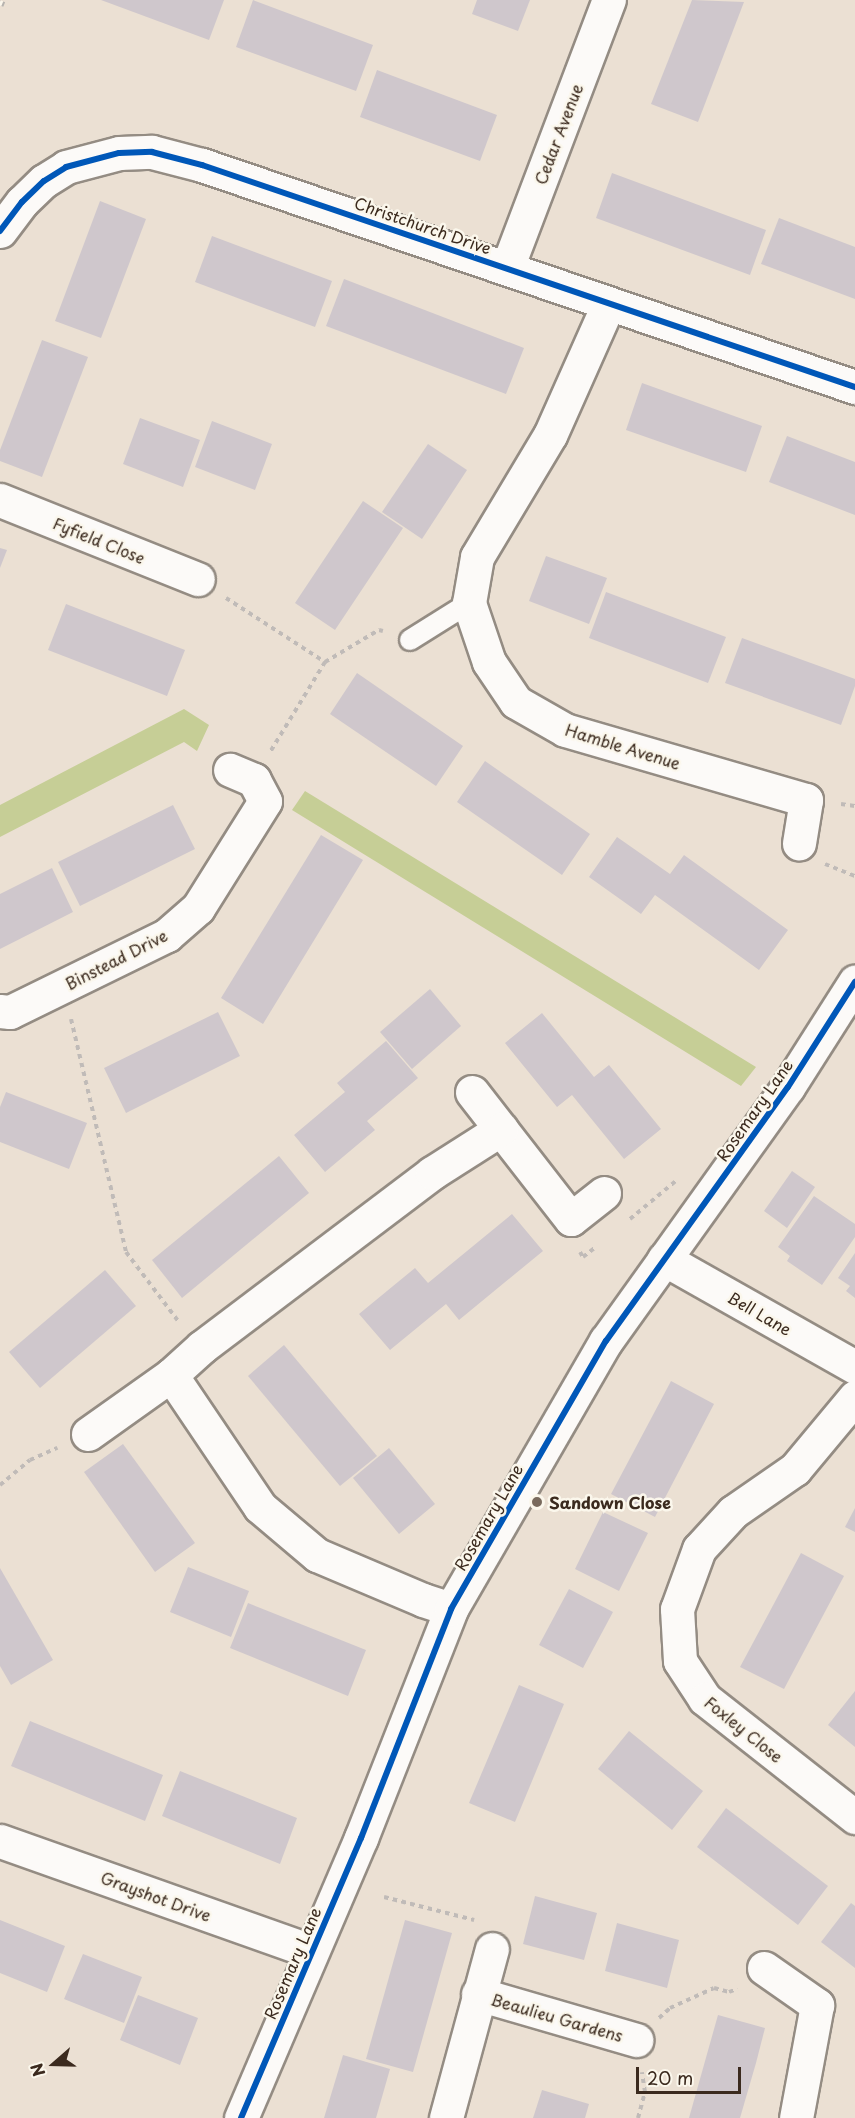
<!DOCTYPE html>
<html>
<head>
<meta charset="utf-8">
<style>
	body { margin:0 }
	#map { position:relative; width:855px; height:2118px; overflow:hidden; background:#ebe0d3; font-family:"Playpen Sans",sans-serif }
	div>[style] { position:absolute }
	.green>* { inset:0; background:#c6ce96 }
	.building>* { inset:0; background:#cfc7cc }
	.path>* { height:4px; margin-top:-2px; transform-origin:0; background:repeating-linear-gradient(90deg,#c0bbb8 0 4.5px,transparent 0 9px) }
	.roads { filter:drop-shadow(2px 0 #948c83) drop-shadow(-2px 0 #948c83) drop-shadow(0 2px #948c83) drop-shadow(0 -2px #948c83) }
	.service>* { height:20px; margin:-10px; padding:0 10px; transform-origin:10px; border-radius:10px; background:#fcfaf8 }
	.minor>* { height:33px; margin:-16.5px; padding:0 16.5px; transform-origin:16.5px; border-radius:16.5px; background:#fcfaf8 }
	.tertiary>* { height:33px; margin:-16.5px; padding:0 16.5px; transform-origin:16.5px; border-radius:16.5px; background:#fcfaf8 }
	.rail>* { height:7px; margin-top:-3.5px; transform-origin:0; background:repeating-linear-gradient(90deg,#fbf7ec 0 14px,#b6b3af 0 28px); box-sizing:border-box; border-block:2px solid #b6b3af }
	.cycleway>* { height:6px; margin:-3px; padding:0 3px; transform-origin:3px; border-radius:3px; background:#0057b8 }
	.dots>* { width:16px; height:16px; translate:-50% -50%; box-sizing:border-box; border:3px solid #fbf7ec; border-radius:50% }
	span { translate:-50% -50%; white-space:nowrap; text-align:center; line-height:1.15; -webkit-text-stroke:5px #fbf7ec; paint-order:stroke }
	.street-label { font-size:16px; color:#3b2a1e }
	.poi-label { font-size:16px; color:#3b2a1e; font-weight:700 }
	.left { translate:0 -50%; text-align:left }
	.north { position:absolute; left:24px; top:2034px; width:60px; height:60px; -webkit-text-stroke:4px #fbf7ec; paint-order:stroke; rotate:250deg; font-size:16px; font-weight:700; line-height:24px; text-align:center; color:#3b2a1e }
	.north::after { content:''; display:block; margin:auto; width:21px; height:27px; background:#3b2a1e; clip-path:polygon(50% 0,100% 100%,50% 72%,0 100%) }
	.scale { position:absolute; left:636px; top:2067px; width:105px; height:27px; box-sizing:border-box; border:3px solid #3b2a1e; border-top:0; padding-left:8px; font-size:18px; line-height:21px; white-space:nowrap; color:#3b2a1e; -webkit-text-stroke:4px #fbf7ec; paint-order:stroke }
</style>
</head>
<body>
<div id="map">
	<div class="green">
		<i style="clip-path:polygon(184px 709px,209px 725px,197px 751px,184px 742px,0 837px,0 805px)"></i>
		<i style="clip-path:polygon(305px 791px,756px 1067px,741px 1086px,292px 810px)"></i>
	</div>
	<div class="building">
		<i style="clip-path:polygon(101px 0,224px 0,209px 40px)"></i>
		<i style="clip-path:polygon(253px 0,373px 45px,356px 91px,236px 47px)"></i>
		<i style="clip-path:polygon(477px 0,530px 0,518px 31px,472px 14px)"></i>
		<i style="clip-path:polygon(692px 0,744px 2px,698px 122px,651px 104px)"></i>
		<i style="clip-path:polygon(377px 70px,497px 115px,480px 161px,360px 117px)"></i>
		<i style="clip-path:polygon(612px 173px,766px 230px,750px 275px,596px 218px)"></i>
		<i style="clip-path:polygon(100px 201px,146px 219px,101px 338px,55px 321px)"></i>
		<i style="clip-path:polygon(779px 218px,855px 247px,855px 299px,761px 264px)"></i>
		<i style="clip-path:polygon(212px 236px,332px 281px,315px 327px,195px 282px)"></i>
		<i style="clip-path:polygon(344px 279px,524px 348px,506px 394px,326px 326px)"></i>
		<i style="clip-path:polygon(42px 340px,88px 357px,42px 477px,0 461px,0 450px)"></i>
		<i style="clip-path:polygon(642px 383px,762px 426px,746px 472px,626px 430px)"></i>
		<i style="clip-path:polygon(140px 418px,200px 440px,183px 487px,123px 464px)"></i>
		<i style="clip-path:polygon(212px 421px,272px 444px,255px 490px,195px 467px)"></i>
		<i style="clip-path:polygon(787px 436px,855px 462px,855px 515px,769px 482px)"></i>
		<i style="clip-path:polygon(428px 444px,467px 470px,422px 539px,382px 512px)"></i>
		<i style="clip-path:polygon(363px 501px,403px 528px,335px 630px,295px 603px)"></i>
		<i style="clip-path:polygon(0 548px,7px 550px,0 568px)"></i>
		<i style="clip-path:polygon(546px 556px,607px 578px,589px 624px,529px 601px)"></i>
		<i style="clip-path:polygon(606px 592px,726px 637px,708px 683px,589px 638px)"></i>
		<i style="clip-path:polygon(66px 604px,185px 650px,167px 696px,48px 650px)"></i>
		<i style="clip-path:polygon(742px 638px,855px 679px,855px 686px,841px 725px,725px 683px)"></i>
		<i style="clip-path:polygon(357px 673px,463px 746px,436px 786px,330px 714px)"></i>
		<i style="clip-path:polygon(485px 761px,590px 834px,562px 875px,457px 802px)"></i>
		<i style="clip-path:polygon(173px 805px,195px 849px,80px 906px,58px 862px)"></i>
		<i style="clip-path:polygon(321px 835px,363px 860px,263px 1024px,221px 998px)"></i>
		<i style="clip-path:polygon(617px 837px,670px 874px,684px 855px,788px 930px,759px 970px,655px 895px,641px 914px,589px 877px)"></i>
		<i style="clip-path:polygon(52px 868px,73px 912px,0 949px,0 894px)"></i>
		<i style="clip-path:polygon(430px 989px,461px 1026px,412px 1069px,380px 1032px)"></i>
		<i style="clip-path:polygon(218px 1012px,240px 1056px,126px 1113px,104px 1068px)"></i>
		<i style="clip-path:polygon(542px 1013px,594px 1077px,609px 1065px,661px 1129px,624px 1159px,572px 1095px,557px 1107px,505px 1043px)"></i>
		<i style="clip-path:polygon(386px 1041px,418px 1078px,367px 1121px,375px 1130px,325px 1172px,294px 1135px,345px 1092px,337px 1083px)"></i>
		<i style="clip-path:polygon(6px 1092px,87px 1123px,69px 1169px,0 1142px,0 1107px)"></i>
		<i style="clip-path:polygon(279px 1156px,309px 1193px,182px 1298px,152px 1260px)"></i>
		<i style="clip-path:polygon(792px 1171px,815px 1187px,787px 1228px,764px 1211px)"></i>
		<i style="clip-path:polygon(814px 1196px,855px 1224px,855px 1237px,822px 1285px,787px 1261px,790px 1256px,778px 1247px)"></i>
		<i style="clip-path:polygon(512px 1214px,543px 1251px,459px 1320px,446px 1304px,390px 1350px,359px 1314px,415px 1268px,428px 1283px)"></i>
		<i style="clip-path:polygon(855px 1253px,855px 1298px,846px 1291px,850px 1286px,838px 1278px)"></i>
		<i style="clip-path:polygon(105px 1270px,136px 1306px,40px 1388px,9px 1352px)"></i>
		<i style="clip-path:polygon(284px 1345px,377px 1456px,340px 1486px,248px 1376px)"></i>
		<i style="clip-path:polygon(671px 1381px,714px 1404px,655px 1517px,611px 1494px)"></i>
		<i style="clip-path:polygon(123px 1444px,195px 1543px,155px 1572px,84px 1472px)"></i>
		<i style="clip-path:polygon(389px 1448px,435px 1504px,399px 1534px,353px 1478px)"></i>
		<i style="clip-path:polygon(855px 1508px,855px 1532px,845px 1527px)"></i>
		<i style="clip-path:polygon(603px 1512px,648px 1533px,619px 1591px,575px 1569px)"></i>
		<i style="clip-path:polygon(801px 1553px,844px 1576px,784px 1689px,740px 1667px)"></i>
		<i style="clip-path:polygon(188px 1567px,249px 1591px,231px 1637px,170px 1612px)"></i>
		<i style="clip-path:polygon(0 1568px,53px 1660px,11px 1685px,0 1666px)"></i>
		<i style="clip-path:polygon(569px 1589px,613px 1612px,583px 1668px,539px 1645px)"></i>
		<i style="clip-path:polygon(248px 1603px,366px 1650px,348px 1696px,230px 1648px)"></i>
		<i style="clip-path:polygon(519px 1685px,564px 1704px,515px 1822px,469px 1803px)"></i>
		<i style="clip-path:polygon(855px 1691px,855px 1747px,828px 1725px)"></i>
		<i style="clip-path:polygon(30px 1721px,163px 1775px,145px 1821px,11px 1766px)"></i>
		<i style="clip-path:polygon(629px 1731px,703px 1791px,672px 1830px,598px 1769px)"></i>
		<i style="clip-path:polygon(180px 1771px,297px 1818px,280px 1864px,162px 1816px)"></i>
		<i style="clip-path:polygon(726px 1808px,828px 1886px,798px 1925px,697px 1847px)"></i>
		<i style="clip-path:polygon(535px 1896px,597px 1913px,584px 1960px,523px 1944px)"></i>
		<i style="clip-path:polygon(851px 1903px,855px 1906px,855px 1968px,821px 1942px)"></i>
		<i style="clip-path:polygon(0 1920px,65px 1946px,47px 1992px,0 1973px)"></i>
		<i style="clip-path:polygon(405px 1920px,452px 1933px,413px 2072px,366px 2059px)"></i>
		<i style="clip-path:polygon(617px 1923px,679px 1940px,667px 1988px,605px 1971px)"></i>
		<i style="clip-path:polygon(83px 1954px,142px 1977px,124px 2023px,64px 1999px)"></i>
		<i style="clip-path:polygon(138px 1995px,198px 2018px,180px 2065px,120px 2040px)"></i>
		<i style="clip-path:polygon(718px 2015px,765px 2028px,756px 2063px,740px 2118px,689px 2118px)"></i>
		<i style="clip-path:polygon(343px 2055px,390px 2069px,376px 2118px,324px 2118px)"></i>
		<i style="clip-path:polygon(542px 2090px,589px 2104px,585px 2118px,533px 2118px)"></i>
	</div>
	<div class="path">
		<i style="left:226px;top:598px;width:118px;rotate:32.9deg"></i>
		<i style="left:325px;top:662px;width:105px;rotate:121.4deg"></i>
		<i style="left:325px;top:662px;width:63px;rotate:-30.7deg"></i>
		<i style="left:379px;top:630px;width:4px;rotate:14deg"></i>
		<i style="left:841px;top:804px;width:14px;rotate:8deg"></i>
		<i style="left:825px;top:864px;width:32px;rotate:22deg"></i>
		<i style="left:71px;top:1019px;width:239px;rotate:76.7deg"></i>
		<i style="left:126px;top:1252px;width:88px;rotate:52.9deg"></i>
		<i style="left:630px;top:1219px;width:61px;rotate:-39.7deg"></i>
		<i style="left:580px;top:1252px;width:6px;rotate:59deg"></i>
		<i style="left:583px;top:1257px;width:16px;rotate:-38deg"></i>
		<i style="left:0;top:1485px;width:39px;rotate:-40deg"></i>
		<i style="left:30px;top:1460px;width:30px;rotate:-24deg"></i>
		<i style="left:384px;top:1897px;width:93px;rotate:14.3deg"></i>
		<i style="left:659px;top:2018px;width:15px;rotate:-42deg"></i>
		<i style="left:670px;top:2008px;width:48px;rotate:-24.4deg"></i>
		<i style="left:714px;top:1988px;width:16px;rotate:15deg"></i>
		<i style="left:729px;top:1992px;width:9px;rotate:-21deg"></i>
		<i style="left:638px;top:2118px;width:27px;rotate:-75deg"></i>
		<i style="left:645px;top:2092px;width:20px;rotate:-99deg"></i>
	</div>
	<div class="roads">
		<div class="service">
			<i style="left:410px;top:640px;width:70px;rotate:-32.1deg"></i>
		</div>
		<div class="minor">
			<i style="left:0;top:231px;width:36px;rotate:-53deg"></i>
			<i style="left:22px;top:202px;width:30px;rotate:-44deg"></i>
			<i style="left:44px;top:181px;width:26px;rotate:-32deg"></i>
			<i style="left:66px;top:167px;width:55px;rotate:-14.8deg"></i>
			<i style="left:119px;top:153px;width:33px;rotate:-2deg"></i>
			<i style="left:152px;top:152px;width:52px;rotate:14.6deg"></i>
			<i style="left:202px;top:165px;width:690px;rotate:18.78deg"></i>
			<i style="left:507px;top:268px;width:287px;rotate:-69.2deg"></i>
			<i style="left:608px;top:305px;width:142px;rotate:114deg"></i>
			<i style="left:550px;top:435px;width:142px;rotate:120.9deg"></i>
			<i style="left:477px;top:557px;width:47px;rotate:99.9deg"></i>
			<i style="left:469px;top:603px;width:62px;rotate:71.3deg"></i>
			<i style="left:489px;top:662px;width:48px;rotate:56deg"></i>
			<i style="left:516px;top:702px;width:56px;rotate:29.7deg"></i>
			<i style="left:565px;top:730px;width:251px;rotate:16.2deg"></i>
			<i style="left:806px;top:800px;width:44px;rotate:99.2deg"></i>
			<i style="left:0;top:500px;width:213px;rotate:21.8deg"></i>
			<i style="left:0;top:1011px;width:10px;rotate:6deg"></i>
			<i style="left:10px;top:1012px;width:175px;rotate:-26.1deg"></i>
			<i style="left:167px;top:935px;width:41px;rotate:-41.1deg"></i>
			<i style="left:198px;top:908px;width:126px;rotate:-57.9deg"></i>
			<i style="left:265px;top:801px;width:24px;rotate:-118deg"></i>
			<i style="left:254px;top:780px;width:26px;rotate:-157deg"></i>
			<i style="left:472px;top:1092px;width:161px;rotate:52.1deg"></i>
			<i style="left:571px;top:1219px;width:42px;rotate:-38.2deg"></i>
			<i style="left:664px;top:1259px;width:219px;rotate:29.5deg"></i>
			<i style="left:171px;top:1375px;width:159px;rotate:56deg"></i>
			<i style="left:260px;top:1507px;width:75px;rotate:40.1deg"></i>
			<i style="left:317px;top:1555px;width:115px;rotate:23deg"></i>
			<i style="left:423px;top:1600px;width:29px;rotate:18deg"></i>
			<i style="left:855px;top:1397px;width:94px;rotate:129.8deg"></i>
			<i style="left:795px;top:1469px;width:75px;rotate:145.3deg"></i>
			<i style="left:733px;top:1512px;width:50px;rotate:132.6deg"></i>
			<i style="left:699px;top:1549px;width:64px;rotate:110.1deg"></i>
			<i style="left:677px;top:1609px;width:52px;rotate:86.7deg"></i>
			<i style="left:680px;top:1661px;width:45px;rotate:56.7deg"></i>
			<i style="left:705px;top:1699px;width:191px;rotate:38.2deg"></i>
			<i style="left:88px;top:1434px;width:102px;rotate:-35.4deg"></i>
			<i style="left:171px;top:1375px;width:42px;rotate:-42.1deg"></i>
			<i style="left:202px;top:1347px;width:288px;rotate:-37.1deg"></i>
			<i style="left:432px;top:1173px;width:82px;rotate:-32.5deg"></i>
			<i style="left:0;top:1841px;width:330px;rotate:19.5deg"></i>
			<i style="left:764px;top:1968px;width:65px;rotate:34.9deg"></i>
			<i style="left:817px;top:2005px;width:115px;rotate:100.5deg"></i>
			<i style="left:478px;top:1994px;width:165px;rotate:16.2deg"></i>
			<i style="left:446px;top:2118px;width:175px;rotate:-74.8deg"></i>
		</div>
		<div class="tertiary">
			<i style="left:241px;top:2118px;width:305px;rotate:-66.8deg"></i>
			<i style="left:361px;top:1838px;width:246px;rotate:-68.5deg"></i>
			<i style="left:451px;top:1609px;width:310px;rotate:-60deg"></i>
			<i style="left:606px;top:1341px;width:312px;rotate:-54.4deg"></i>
			<i style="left:788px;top:1087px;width:125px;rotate:-57.5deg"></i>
		</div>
	</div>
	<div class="rail">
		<i style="left:0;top:5px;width:5px;rotate:-68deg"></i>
	</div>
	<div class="cycleway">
		<i style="left:0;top:231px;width:36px;rotate:-53deg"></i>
		<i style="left:22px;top:202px;width:30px;rotate:-44deg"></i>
		<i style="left:44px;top:181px;width:26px;rotate:-32deg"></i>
		<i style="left:66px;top:167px;width:55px;rotate:-14.8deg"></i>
		<i style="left:119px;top:153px;width:33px;rotate:-2deg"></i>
		<i style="left:152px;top:152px;width:52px;rotate:14.6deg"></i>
		<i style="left:202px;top:165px;width:690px;rotate:18.78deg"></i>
		<i style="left:241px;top:2118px;width:305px;rotate:-66.8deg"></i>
		<i style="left:361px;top:1838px;width:246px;rotate:-68.5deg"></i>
		<i style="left:451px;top:1609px;width:310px;rotate:-60deg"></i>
		<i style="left:606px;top:1341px;width:312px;rotate:-54.4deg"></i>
		<i style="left:788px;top:1087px;width:125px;rotate:-57.5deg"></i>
	</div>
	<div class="dots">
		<i style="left:537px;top:1502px;background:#796a5d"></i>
	</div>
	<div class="street-label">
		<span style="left:558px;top:134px;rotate:-69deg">Cedar Avenue</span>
		<span style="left:423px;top:225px;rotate:19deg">Christchurch Drive</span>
		<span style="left:99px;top:540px;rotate:22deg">Fyfield Close</span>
		<span style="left:623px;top:746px;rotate:17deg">Hamble Avenue</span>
		<span style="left:116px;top:959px;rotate:-27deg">Binstead Drive</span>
		<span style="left:754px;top:1110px;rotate:-55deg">Rosemary Lane</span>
		<span style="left:760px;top:1313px;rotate:30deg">Bell Lane</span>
		<span style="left:488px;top:1517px;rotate:-60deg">Rosemary Lane</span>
		<span style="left:744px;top:1729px;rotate:39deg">Foxley Close</span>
		<span style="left:156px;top:1896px;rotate:20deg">Grayshot Drive</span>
		<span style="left:292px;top:1963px;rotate:-67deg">Rosemary Lane</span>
		<span style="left:557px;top:2017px;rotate:16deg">Beaulieu Gardens</span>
	</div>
	<div class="poi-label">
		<span class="left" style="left:549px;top:1502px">Sandown Close</span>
	</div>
	<div class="north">N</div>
	<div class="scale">20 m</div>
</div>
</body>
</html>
